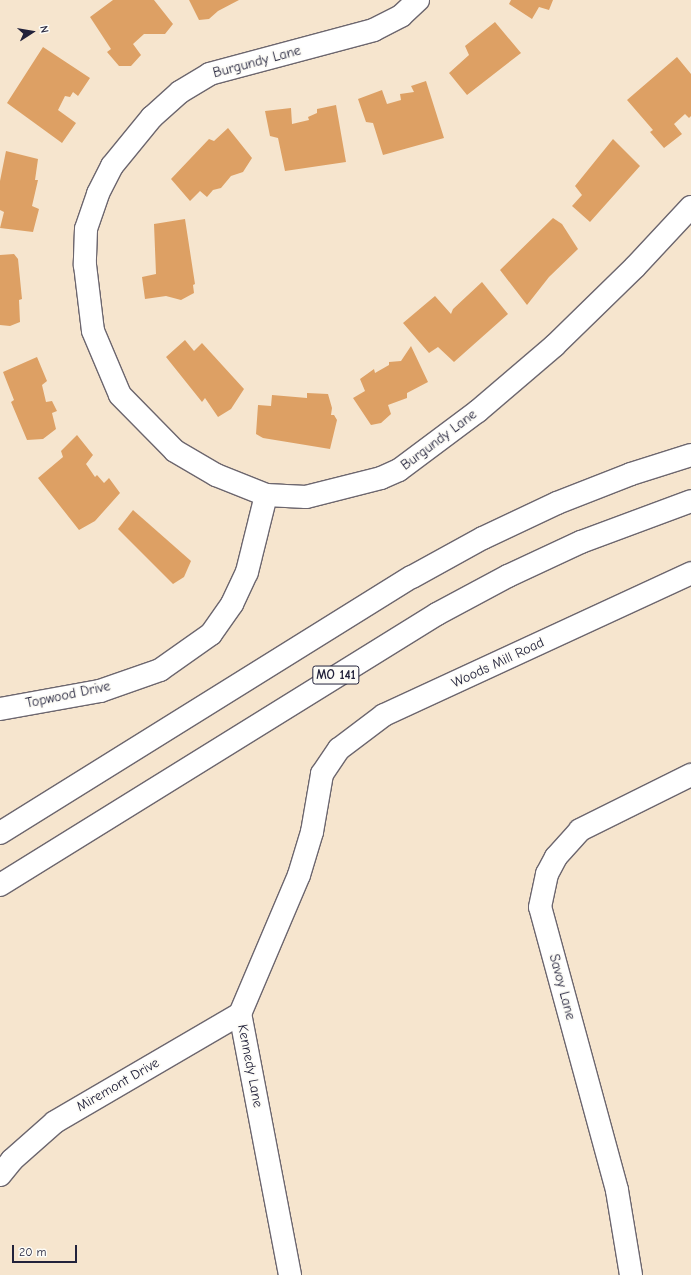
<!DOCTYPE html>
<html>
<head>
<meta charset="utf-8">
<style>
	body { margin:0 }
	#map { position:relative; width:691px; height:1275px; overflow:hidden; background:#f6e5ce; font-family:"Comic Neue",sans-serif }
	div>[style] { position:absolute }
	.building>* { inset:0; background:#dda064 }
	.roads { filter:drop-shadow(1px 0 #6c666e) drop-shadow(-1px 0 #6c666e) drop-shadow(0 1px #6c666e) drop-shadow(0 -1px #6c666e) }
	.minor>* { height:22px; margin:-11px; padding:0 11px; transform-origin:11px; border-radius:11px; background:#fff }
	.trunk>* { height:22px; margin:-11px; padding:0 11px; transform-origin:11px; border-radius:11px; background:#fff }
	span { translate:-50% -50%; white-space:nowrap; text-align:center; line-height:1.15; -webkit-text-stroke:3.5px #fdfcf7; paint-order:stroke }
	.shield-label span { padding:1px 3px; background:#fdfcf7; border:1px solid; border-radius:3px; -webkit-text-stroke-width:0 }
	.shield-label { font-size:13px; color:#22223b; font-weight:700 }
	.street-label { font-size:14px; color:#22223b }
	.north { position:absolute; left:12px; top:12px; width:40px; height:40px; -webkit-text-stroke:3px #fdfcf7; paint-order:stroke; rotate:78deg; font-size:11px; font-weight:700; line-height:16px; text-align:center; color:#22223b }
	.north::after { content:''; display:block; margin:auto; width:14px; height:18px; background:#22223b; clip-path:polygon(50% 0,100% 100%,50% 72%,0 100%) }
	.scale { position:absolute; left:12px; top:1245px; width:65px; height:18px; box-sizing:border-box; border:2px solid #22223b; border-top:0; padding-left:5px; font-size:12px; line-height:14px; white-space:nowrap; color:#22223b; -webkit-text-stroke:3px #fdfcf7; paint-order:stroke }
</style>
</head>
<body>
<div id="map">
	<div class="building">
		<i style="clip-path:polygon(113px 0,154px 0,173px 24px,165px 34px,144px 34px,133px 44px,141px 55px,131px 66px,119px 66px,107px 52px,111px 49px,90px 17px)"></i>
		<i style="clip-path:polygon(189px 0,239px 0,218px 11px,209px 19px,199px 20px)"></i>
		<i style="clip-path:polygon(511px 0,553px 0,549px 10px,539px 7px,532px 19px,509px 4px)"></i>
		<i style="clip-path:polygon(495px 22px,521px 53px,467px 95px,449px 73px,469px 55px,465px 46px)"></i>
		<i style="clip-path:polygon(43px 47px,90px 78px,78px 96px,73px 92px,70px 97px,65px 96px,58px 110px,76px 123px,62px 143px,7px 103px)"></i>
		<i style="clip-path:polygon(677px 57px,691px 74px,691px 116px,689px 118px,685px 114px,674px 124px,682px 134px,664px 148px,650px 132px,653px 130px,627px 100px)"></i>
		<i style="clip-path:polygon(426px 81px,444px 138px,383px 155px,373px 123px,366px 122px,358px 99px,382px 90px,387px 104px,401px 100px,400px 94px,414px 92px,411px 86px)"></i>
		<i style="clip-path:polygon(336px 105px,346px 162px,285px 171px,278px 138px,270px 136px,265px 111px,291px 108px,292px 124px,309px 120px,308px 117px,317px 113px,317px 109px)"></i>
		<i style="clip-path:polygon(228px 128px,252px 158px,243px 172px,231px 176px,221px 188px,213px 190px,207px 197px,200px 191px,190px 201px,171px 179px,209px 139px,214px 141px)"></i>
		<i style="clip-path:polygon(613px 139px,640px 166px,590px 222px,572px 206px,582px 195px,575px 186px)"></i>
		<i style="clip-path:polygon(6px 151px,38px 159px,35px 180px,38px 180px,32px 206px,39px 209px,33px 232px,0 228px,4px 212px,0 210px,0 181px)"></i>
		<i style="clip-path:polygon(553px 218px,562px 224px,578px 249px,549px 277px,527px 305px,500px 270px)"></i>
		<i style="clip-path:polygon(185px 219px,195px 284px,193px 285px,194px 293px,181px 300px,166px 296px,145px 299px,142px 277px,156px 274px,154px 224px)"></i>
		<i style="clip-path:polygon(14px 254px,18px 259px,22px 299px,19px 300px,20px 322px,10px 326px,0 325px,0 255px)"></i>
		<i style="clip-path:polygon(482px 282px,508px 314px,454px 362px,438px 347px,429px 353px,403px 323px,435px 296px,451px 314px,453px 309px)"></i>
		<i style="clip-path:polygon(185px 340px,194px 351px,202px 343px,244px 389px,231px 409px,218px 417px,205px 398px,202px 402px,166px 357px)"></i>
		<i style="clip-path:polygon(411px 346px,428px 382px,407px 393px,407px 398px,388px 405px,391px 414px,381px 423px,371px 425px,353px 398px,365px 391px,360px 379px,374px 369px,375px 373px,389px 365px,389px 362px,401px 361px)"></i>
		<i style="clip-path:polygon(37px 357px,47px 381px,42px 385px,46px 402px,52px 401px,57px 411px,52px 413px,56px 429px,43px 439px,27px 440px,11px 402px,14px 400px,3px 372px)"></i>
		<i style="clip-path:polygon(307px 393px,328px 394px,332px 408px,331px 415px,334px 415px,337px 420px,330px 449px,263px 438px,256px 434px,258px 405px,271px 406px,272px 395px,307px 398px)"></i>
		<i style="clip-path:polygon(77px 435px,93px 455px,86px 464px,95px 477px,97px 475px,104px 483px,109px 478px,120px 493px,95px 521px,79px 530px,38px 478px,63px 457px,61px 451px)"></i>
		<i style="clip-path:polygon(133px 510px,191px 561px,184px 577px,173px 584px,118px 529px)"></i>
	</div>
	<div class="roads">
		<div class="minor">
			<i style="left:418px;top:0;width:23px;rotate:137deg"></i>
			<i style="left:401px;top:16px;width:30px;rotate:153deg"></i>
			<i style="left:374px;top:30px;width:170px;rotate:165deg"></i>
			<i style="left:210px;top:74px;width:35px;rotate:149deg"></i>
			<i style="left:180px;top:92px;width:38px;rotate:138deg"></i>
			<i style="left:152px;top:117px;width:63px;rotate:129.2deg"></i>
			<i style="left:112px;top:166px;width:31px;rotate:117deg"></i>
			<i style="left:98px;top:194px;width:37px;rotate:109deg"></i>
			<i style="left:86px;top:229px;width:36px;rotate:92deg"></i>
			<i style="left:85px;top:265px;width:66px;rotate:83.1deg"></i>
			<i style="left:93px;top:331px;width:69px;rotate:67.1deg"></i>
			<i style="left:120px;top:395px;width:78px;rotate:45.5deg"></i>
			<i style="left:175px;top:451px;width:48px;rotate:30.3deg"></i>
			<i style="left:216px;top:475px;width:54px;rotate:21.8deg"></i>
			<i style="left:266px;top:495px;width:40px;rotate:2.9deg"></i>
			<i style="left:306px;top:497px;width:77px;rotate:-14.2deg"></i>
			<i style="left:381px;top:478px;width:20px;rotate:-24deg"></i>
			<i style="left:399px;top:470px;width:99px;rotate:-36.8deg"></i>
			<i style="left:478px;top:411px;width:100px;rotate:-40.5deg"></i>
			<i style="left:554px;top:346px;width:113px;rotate:-44.3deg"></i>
			<i style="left:635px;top:267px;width:82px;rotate:-47deg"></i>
			<i style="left:0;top:709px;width:102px;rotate:-10.2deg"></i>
			<i style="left:100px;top:691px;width:64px;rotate:-19.3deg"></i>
			<i style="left:160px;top:670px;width:62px;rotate:-35.2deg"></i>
			<i style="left:211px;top:634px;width:37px;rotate:-55deg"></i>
			<i style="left:232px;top:604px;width:35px;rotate:-65deg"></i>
			<i style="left:247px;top:572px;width:79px;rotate:-76.1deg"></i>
			<i style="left:0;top:1175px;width:19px;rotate:-51deg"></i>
			<i style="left:12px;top:1160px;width:57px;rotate:-41.5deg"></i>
			<i style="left:55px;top:1122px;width:214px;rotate:-30.3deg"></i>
			<i style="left:290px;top:1275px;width:266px;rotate:-100.8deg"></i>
			<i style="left:240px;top:1014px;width:151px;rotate:-67deg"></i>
			<i style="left:299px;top:875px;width:45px;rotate:-73.2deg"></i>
			<i style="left:312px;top:832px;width:59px;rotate:-80.2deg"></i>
			<i style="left:322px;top:774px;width:30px;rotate:-56deg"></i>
			<i style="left:339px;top:749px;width:56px;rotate:-37.1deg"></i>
			<i style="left:384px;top:715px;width:338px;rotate:-24.8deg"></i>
			<i style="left:631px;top:1275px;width:86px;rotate:-99.4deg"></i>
			<i style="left:617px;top:1190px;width:293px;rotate:-105.2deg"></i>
			<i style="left:540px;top:907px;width:34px;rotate:-78deg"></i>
			<i style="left:547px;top:874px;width:19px;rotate:-62deg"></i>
			<i style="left:556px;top:857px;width:36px;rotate:-48deg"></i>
			<i style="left:580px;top:830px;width:124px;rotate:-26.4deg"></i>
		</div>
		<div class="trunk">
			<i style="left:0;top:833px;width:485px;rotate:-31.9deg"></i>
			<i style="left:412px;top:577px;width:81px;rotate:-28.8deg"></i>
			<i style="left:483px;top:538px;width:82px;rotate:-25.3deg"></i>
			<i style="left:557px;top:503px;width:79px;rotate:-21.4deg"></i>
			<i style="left:631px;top:474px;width:63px;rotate:-17.6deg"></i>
			<i style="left:0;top:885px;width:514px;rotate:-31.8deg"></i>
			<i style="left:437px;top:614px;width:81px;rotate:-28.2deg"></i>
			<i style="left:508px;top:576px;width:81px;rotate:-25deg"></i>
			<i style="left:581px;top:542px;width:117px;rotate:-20.4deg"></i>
		</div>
	</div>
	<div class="shield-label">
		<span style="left:336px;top:675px">MO 141</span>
	</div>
	<div class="street-label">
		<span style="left:257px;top:62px;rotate:-15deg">Burgundy Lane</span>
		<span style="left:439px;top:440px;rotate:-37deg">Burgundy Lane</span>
		<span style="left:498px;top:663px;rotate:-25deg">Woods Mill Road</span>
		<span style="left:68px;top:695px;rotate:-12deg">Topwood Drive</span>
		<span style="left:562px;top:987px;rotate:75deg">Savoy Lane</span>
		<span style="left:250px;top:1066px;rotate:79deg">Kennedy Lane</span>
		<span style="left:118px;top:1085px;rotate:-30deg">Miremont Drive</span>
	</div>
	<div class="north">N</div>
	<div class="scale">20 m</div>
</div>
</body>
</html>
